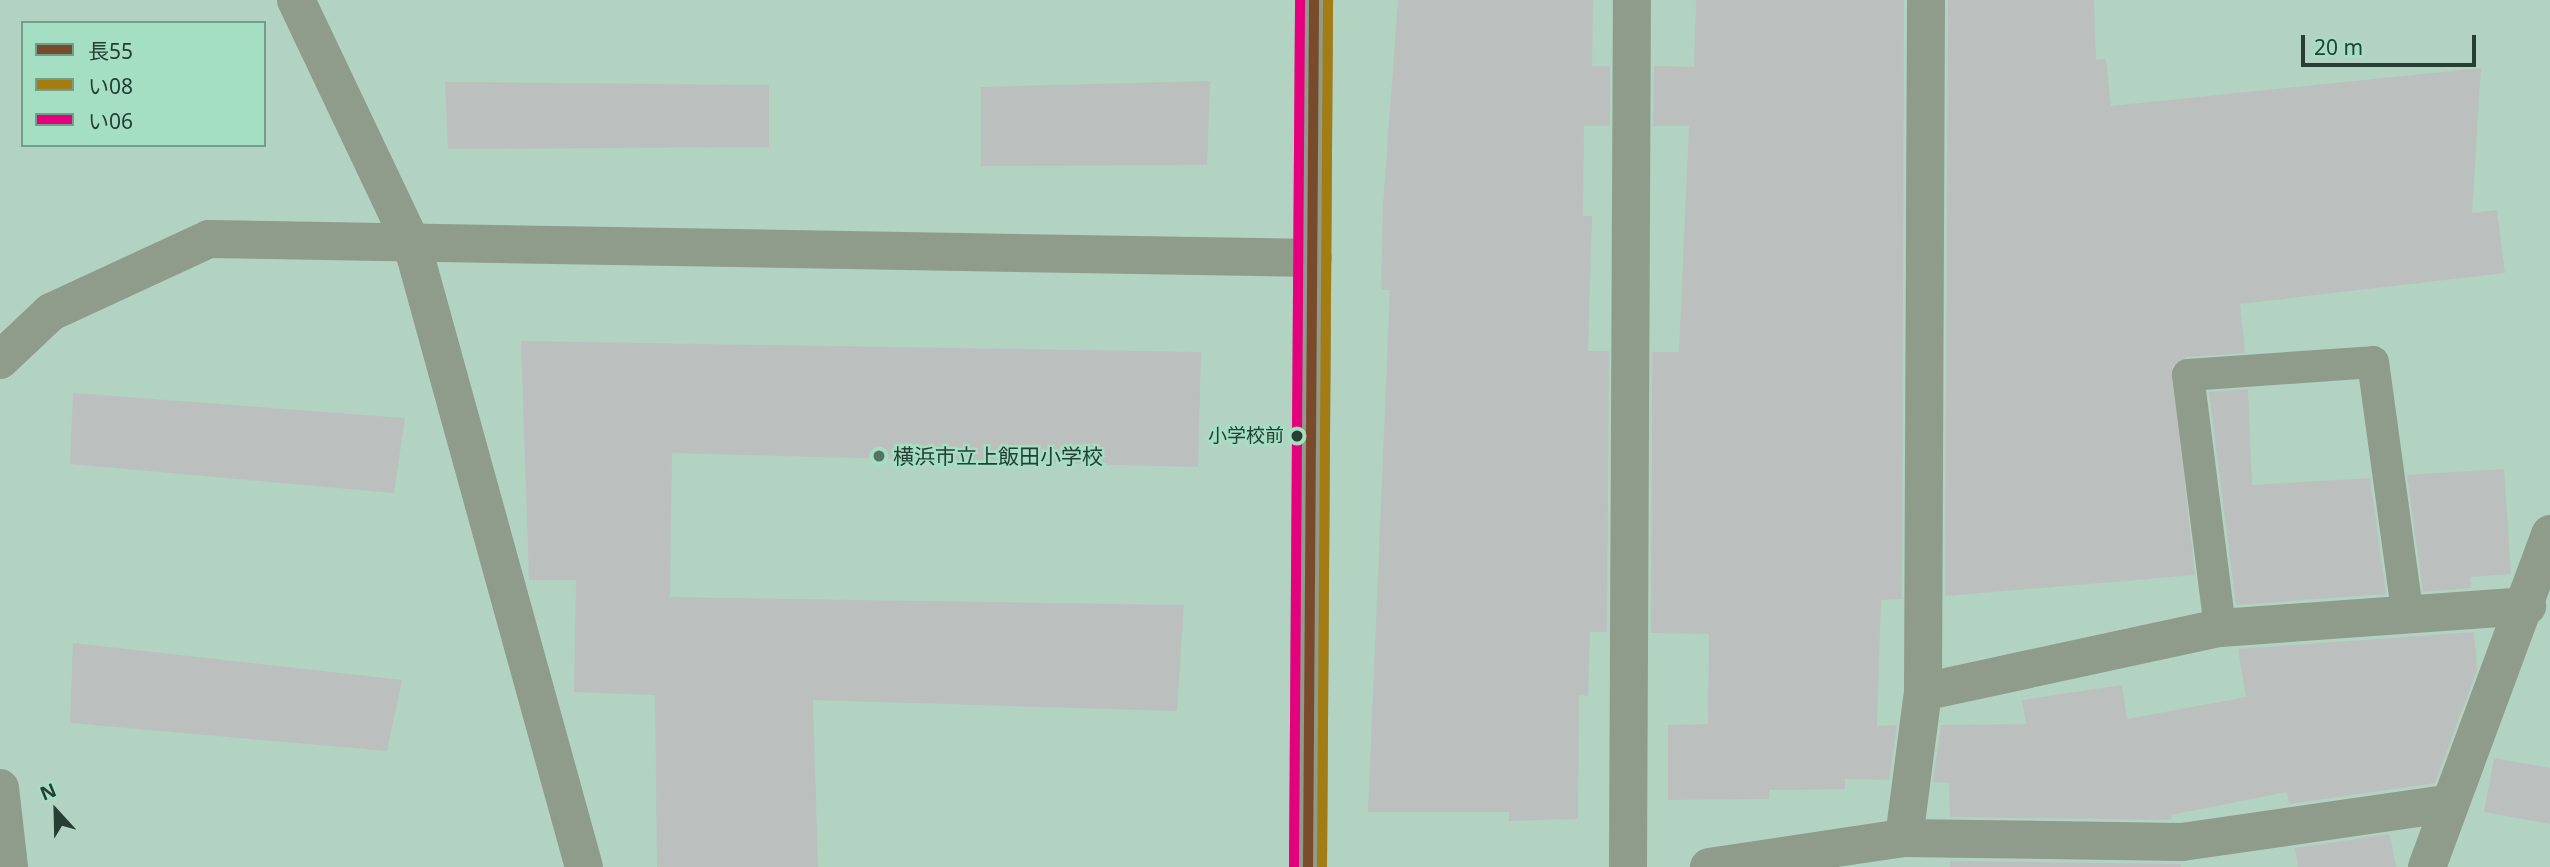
<!DOCTYPE html>
<html>
<head>
<meta charset="utf-8">
<style>
	body { margin:0 }
	#map { position:relative; width:2550px; height:867px; overflow:hidden; background:#b2d2c2; font-family:"Noto Sans","Noto Sans JP",sans-serif }
	div>[style] { position:absolute }
	.building>* { inset:0; background:#bbc0bf }
	.service>* { height:32px; margin:-16px; padding:0 16px; transform-origin:16px; border-radius:16px; background:#8f9b8b }
	.minor>* { height:38px; margin:-19px; padding:0 19px; transform-origin:19px; border-radius:19px; background:#8f9b8b }
	.tertiary>* { height:38px; margin:-19px; padding:0 19px; transform-origin:19px; border-radius:19px; background:#8f9b8b }
	.bus-1>* { height:10px; margin:-5px; padding:0 5px; transform-origin:5px; border-radius:5px; background:#7a4b2a }
	.bus-2>* { height:10px; margin:-5px; padding:0 5px; transform-origin:5px; border-radius:5px; background:#a37c14 }
	.bus-3>* { height:10px; margin:-5px; padding:0 5px; transform-origin:5px; border-radius:5px; background:#e5007d }
	.dots>* { width:19px; height:19px; translate:-50% -50%; box-sizing:border-box; border:4px solid #a5dfc3; border-radius:50% }
	span { translate:-50% -50%; white-space:nowrap; text-align:center; line-height:1.15; -webkit-text-stroke:5px #a5dfc3; paint-order:stroke }
	.bus-label { font-size:19px; color:#263e33 }
	.right { translate:-100% -50%; text-align:right }
	.poi-label { font-size:21px; color:#263e33 }
	.left { translate:0 -50%; text-align:left }
	.legend { position:absolute; left:21px; top:21px; width:245px; height:126px; box-sizing:border-box; background:#a5dfc3; border:2px solid #729f89; margin:0; padding:9px 12px; list-style:none; font-size:21px; color:#263e33 }
	.legend li { display:flex; align-items:center; gap:14px; height:35px }
	.legend b { width:35px; border:2px solid #729f89 }
	.north { position:absolute; left:21px; top:776px; width:70px; height:70px; -webkit-text-stroke:5px #a5dfc3; paint-order:stroke; rotate:338deg; font-size:19px; font-weight:700; line-height:28px; text-align:center; color:#263e33 }
	.north::after { content:''; display:block; margin:auto; width:24px; height:32px; background:#263e33; clip-path:polygon(50% 0,100% 100%,50% 72%,0 100%) }
	.scale { position:absolute; left:2301px; top:35px; width:175px; height:32px; box-sizing:border-box; border:4px solid #263e33; border-top:0; padding-left:9px; font-size:21px; line-height:24px; white-space:nowrap; color:#263e33; -webkit-text-stroke:5px #a5dfc3; paint-order:stroke }
</style>
</head>
<body>
<div id="map">
	<div class="building">
		<i style="clip-path:polygon(1398px 0,1593px 0,1592px 66px,1610px 66px,1610px 126px,1584px 126px,1583px 216px,1592px 216px,1588px 351px,1609px 351px,1607px 632px,1590px 632px,1588px 696px,1579px 695px,1578px 819px,1509px 821px,1509px 812px,1368px 812px,1390px 290px,1381px 290px,1383px 205px)"></i>
		<i style="clip-path:polygon(1696px 0,1904px 0,1902px 599px,1881px 600px,1877px 726px,1897px 725px,1889px 780px,1845px 779px,1845px 789px,1769px 790px,1769px 799px,1668px 800px,1668px 725px,1708px 724px,1709px 634px,1651px 633px,1652px 352px,1679px 352px,1689px 126px,1653px 126px,1654px 66px,1694px 67px)"></i>
		<i style="clip-path:polygon(1948px 0,2094px 0,2096px 60px,2106px 59px,2111px 106px,2481px 68px,2472px 213px,2497px 210px,2505px 273px,2240px 304px,2245px 353px,2187px 357px,2172px 367px,2195px 575px,1945px 596px)"></i>
		<i style="clip-path:polygon(1210px 81px,1207px 165px,981px 166px,981px 87px)"></i>
		<i style="clip-path:polygon(445px 82px,769px 85px,769px 147px,448px 149px)"></i>
		<i style="clip-path:polygon(521px 341px,1201px 352px,1198px 467px,672px 453px,670px 597px,1184px 605px,1177px 711px,813px 700px,818px 867px,657px 867px,655px 695px,574px 692px,576px 580px,529px 580px)"></i>
		<i style="clip-path:polygon(2248px 389px,2252px 485px,2370px 478px,2386px 594px,2236px 605px,2209px 392px)"></i>
		<i style="clip-path:polygon(73px 393px,405px 418px,394px 493px,70px 464px)"></i>
		<i style="clip-path:polygon(2504px 469px,2511px 574px,2470px 577px,2471px 588px,2423px 592px,2407px 475px)"></i>
		<i style="clip-path:polygon(2474px 632px,2477px 670px,2435px 783px,2289px 804px,2287px 792px,2171px 815px,2172px 820px,1950px 817px,1949px 783px,1933px 782px,1941px 725px,2026px 724px,2022px 700px,2122px 685px,2127px 719px,2246px 697px,2238px 649px)"></i>
		<i style="clip-path:polygon(73px 643px,402px 680px,387px 751px,70px 723px)"></i>
		<i style="clip-path:polygon(2494px 758px,2550px 768px,2550px 824px,2484px 812px)"></i>
		<i style="clip-path:polygon(2390px 834px,2396px 867px,2298px 867px,2295px 848px)"></i>
		<i style="clip-path:polygon(1950px 861px,2181px 864px,2181px 867px,1950px 867px)"></i>
	</div>
	<div class="service">
		<i style="left:2220px;top:628px;width:255px;rotate:-97.2deg"></i>
		<i style="left:2188px;top:375px;width:185px;rotate:-4deg"></i>
		<i style="left:2373px;top:362px;width:251px;rotate:82.2deg"></i>
	</div>
	<div class="minor">
		<i style="left:296px;top:0;width:270px;rotate:64.6deg"></i>
		<i style="left:412px;top:244px;width:646px;rotate:74.57deg"></i>
		<i style="left:0;top:360px;width:70px;rotate:-43.3deg"></i>
		<i style="left:51px;top:312px;width:174px;rotate:-24.8deg"></i>
		<i style="left:209px;top:239px;width:1104px;rotate:0.99deg"></i>
		<i style="left:1923px;top:692px;width:304px;rotate:-12.2deg"></i>
		<i style="left:2220px;top:628px;width:308px;rotate:-4.1deg"></i>
		<i style="left:0;top:788px;width:80px;rotate:83.5deg"></i>
		<i style="left:1904px;top:838px;width:278px;rotate:0.8deg"></i>
		<i style="left:2182px;top:842px;width:266px;rotate:-8.2deg"></i>
		<i style="left:1628px;top:867px;width:867px;rotate:-89.74deg"></i>
		<i style="left:1709px;top:867px;width:197px;rotate:-8.5deg"></i>
		<i style="left:1904px;top:838px;width:147px;rotate:-82.6deg"></i>
		<i style="left:1923px;top:692px;width:692px;rotate:-89.75deg"></i>
		<i style="left:2427px;top:867px;width:355px;rotate:-69.7deg"></i>
	</div>
	<div class="tertiary">
		<i style="left:1308px;top:867px;width:867px;rotate:-89.6deg"></i>
	</div>
	<div class="bus-1">
		<i style="left:1308px;top:867px;width:867px;rotate:-89.6deg"></i>
	</div>
	<div class="bus-2">
		<i style="left:1322px;top:867px;width:867px;rotate:-89.6deg"></i>
	</div>
	<div class="bus-3">
		<i style="left:1294px;top:867px;width:867px;rotate:-89.6deg"></i>
	</div>
	<div class="dots">
		<i style="left:1297px;top:436px;background:#263e33"></i>
		<i style="left:879px;top:456px;background:#577265"></i>
	</div>
	<div class="bus-label">
		<span class="right" style="left:1284px;top:436px">小学校前</span>
	</div>
	<div class="poi-label">
		<span class="left" style="left:893px;top:456px">横浜市立上飯田小学校</span>
	</div>
	<ul class="legend">
	<li><b style="height:9px;background:#7a4b2a"></b>長55</li>
	<li><b style="height:9px;background:#a37c14"></b>い08</li>
	<li><b style="height:9px;background:#e5007d"></b>い06</li>
	</ul>
	<div class="north">N</div>
	<div class="scale">20 m</div>
</div>
</body>
</html>
